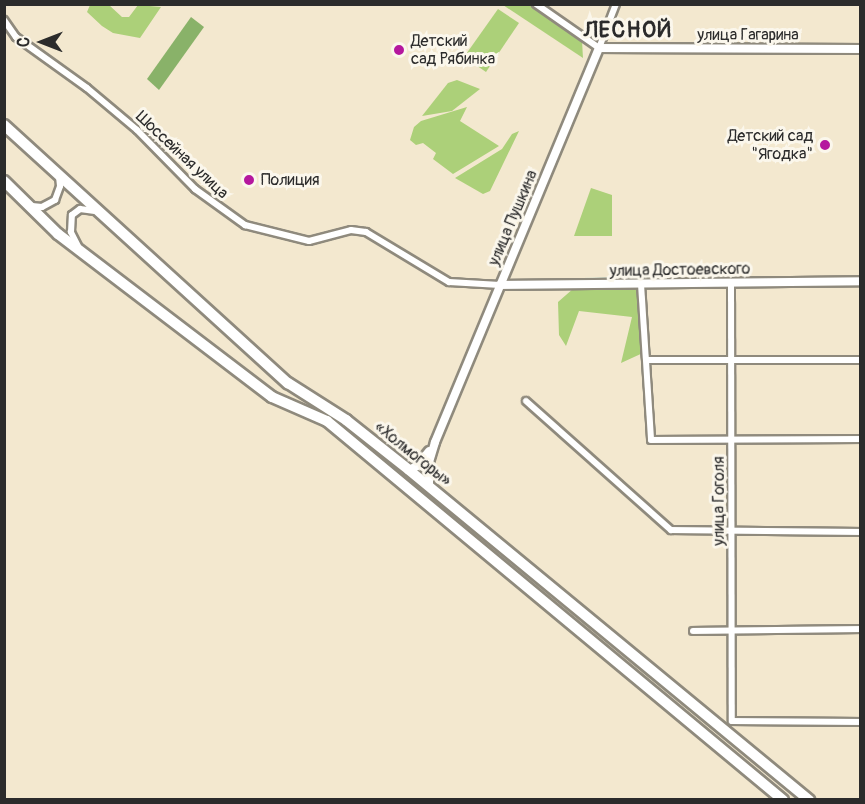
<!DOCTYPE html>
<html>
<head>
<meta charset="utf-8">
<style>
	body { margin:0 }
	#map { position:relative; width:865px; height:804px; overflow:hidden; background:#f3e8cf; font-family:Pangolin,sans-serif }
	div>[style] { position:absolute }
	.green>* { inset:0; background:#acd079 }
	.forest>* { inset:0; background:#89b269 }
	.stream>* { height:2px; margin:-1px; padding:0 1px; transform-origin:1px; border-radius:1px; background:#47b5c1 }
	.roads { filter:drop-shadow(2px 0 #8f8a7d) drop-shadow(-2px 0 #8f8a7d) drop-shadow(0 2px #8f8a7d) drop-shadow(0 -2px #8f8a7d) }
	.minor>* { height:6px; margin:-3px; padding:0 3px; transform-origin:3px; border-radius:3px; background:#fff }
	.tertiary>* { height:8px; margin:-4px; padding:0 4px; transform-origin:4px; border-radius:4px; background:#fff }
	.trunk>* { height:10px; margin:-5px; padding:0 5px; transform-origin:5px; border-radius:5px; background:#fff }
	.dots>* { width:16px; height:16px; translate:-50% -50%; box-sizing:border-box; border:3px solid #fbf7ec; border-radius:50% }
	span { translate:-50% -50%; white-space:nowrap; text-align:center; line-height:1.15; -webkit-text-stroke:6px #fbf7ec; paint-order:stroke }
	.street-label { font-size:16px; color:#2b2b2b }
	.poi-label { font-size:16px; color:#2b2b2b }
	.left { translate:0 -50%; text-align:left }
	.right { translate:-100% -50%; text-align:right }
	.district-label { font-size:22px; color:#2b2b2b; font-weight:700; letter-spacing:1.5px }
	.frame { position:absolute; inset:0; border:6px solid #2b2b2b; pointer-events:none }
	.north { position:absolute; left:12px; top:12px; width:60px; height:60px; -webkit-text-stroke:4px #fbf7ec; paint-order:stroke; rotate:270deg; font-size:16px; font-weight:700; line-height:24px; text-align:center; color:#2b2b2b }
	.north::after { content:''; display:block; margin:auto; width:21px; height:27px; background:#2b2b2b; clip-path:polygon(50% 0,100% 100%,50% 72%,0 100%) }
</style>
</head>
<body>
<div id="map">
	<div class="green">
		<i style="clip-path:polygon(90px 5px,109px 5px,122px 17px,129px 17px,138px 5px,161px 7px,140px 38px,113px 33px,102px 26px,87px 12px)"></i>
		<i style="clip-path:polygon(503px 5px,531px 5px,582px 41px,583px 58px)"></i>
		<i style="clip-path:polygon(498px 9px,519px 23px,486px 72px,464px 57px)"></i>
		<i style="clip-path:polygon(457px 80px,480px 89px,452px 111px,422px 116px,448px 83px)"></i>
		<i style="clip-path:polygon(467px 107px,460px 121px,499px 146px,453px 174px,433px 159px,436px 153px,423px 143px,416px 145px,410px 140px,414px 127px,421px 121px)"></i>
		<i style="clip-path:polygon(519px 131px,490px 191px,483px 194px,455px 178px,502px 149px,512px 134px)"></i>
		<i style="clip-path:polygon(591px 188px,612px 195px,612px 236px,574px 236px)"></i>
		<i style="clip-path:polygon(574px 288px,637px 289px,645px 352px,621px 363px,632px 317px,579px 311px,566px 346px,559px 335px,558px 302px)"></i>
	</div>
	<div class="forest">
		<i style="clip-path:polygon(191px 17px,204px 27px,159px 90px,147px 79px)"></i>
	</div>
	<div class="stream">
		<i style="left:627px;top:43px;width:147px;rotate:0.8deg"></i>
		<i style="left:580px;top:279px;width:280px;rotate:-0.4deg"></i>
	</div>
	<div class="roads">
		<div class="minor">
			<i style="left:536px;top:4px;width:77px;rotate:34.9deg"></i>
			<i style="left:599px;top:48px;width:47px;rotate:-68.9deg"></i>
			<i style="left:4px;top:20px;width:21px;rotate:55deg"></i>
			<i style="left:16px;top:37px;width:87px;rotate:35.7deg"></i>
			<i style="left:87px;top:88px;width:65px;rotate:40deg"></i>
			<i style="left:137px;top:130px;width:83px;rotate:45.5deg"></i>
			<i style="left:195px;top:189px;width:62px;rotate:35.8deg"></i>
			<i style="left:245px;top:225px;width:66px;rotate:14deg"></i>
			<i style="left:309px;top:241px;width:43px;rotate:-14.7deg"></i>
			<i style="left:351px;top:230px;width:15px;rotate:8deg"></i>
			<i style="left:366px;top:232px;width:97px;rotate:31.1deg"></i>
			<i style="left:449px;top:282px;width:51px;rotate:3.4deg"></i>
			<i style="left:32px;top:206px;width:10px;rotate:6deg"></i>
			<i style="left:42px;top:207px;width:15px;rotate:-28deg"></i>
			<i style="left:55px;top:200px;width:15px;rotate:-70deg"></i>
			<i style="left:60px;top:186px;width:10px;rotate:-96deg"></i>
			<i style="left:78px;top:246px;width:16px;rotate:-117deg"></i>
			<i style="left:71px;top:232px;width:17px;rotate:-87deg"></i>
			<i style="left:72px;top:215px;width:10px;rotate:-37deg"></i>
			<i style="left:80px;top:209px;width:15px;rotate:8deg"></i>
			<i style="left:731px;top:282px;width:439px;rotate:89.9deg"></i>
			<i style="left:732px;top:721px;width:128px;rotate:0.4deg"></i>
			<i style="left:641px;top:284px;width:156px;rotate:86.3deg"></i>
			<i style="left:651px;top:440px;width:209px;rotate:-0.3deg"></i>
			<i style="left:648px;top:360px;width:212px"></i>
			<i style="left:526px;top:401px;width:194px;rotate:41.7deg"></i>
			<i style="left:671px;top:530px;width:189px;rotate:0.6deg"></i>
			<i style="left:693px;top:631px;width:167px;rotate:-0.7deg"></i>
		</div>
		<div class="tertiary">
			<i style="left:500px;top:285px;width:360px;rotate:-0.6deg"></i>
			<i style="left:409px;top:470px;width:9px;rotate:-27deg"></i>
			<i style="left:417px;top:466px;width:19px;rotate:-51deg"></i>
			<i style="left:429px;top:486px;width:24px;rotate:-90deg"></i>
			<i style="left:429px;top:462px;width:21px;rotate:-73deg"></i>
			<i style="left:435px;top:442px;width:427px;rotate:-67.4deg"></i>
			<i style="left:599px;top:48px;width:261px;rotate:0.2deg"></i>
		</div>
		<div class="trunk">
			<i style="left:4px;top:125px;width:384px;rotate:42.3deg"></i>
			<i style="left:288px;top:383px;width:69px;rotate:32.5deg"></i>
			<i style="left:346px;top:420px;width:80px;rotate:38.4deg"></i>
			<i style="left:409px;top:470px;width:519px;rotate:39.52deg"></i>
			<i style="left:4px;top:181px;width:76px;rotate:44.5deg"></i>
			<i style="left:58px;top:234px;width:269px;rotate:37.3deg"></i>
			<i style="left:272px;top:397px;width:60px;rotate:23.6deg"></i>
			<i style="left:327px;top:421px;width:593px;rotate:39.73deg"></i>
		</div>
	</div>
	<div class="dots">
		<i style="left:399px;top:50px;background:#b5179e"></i>
		<i style="left:825px;top:145px;background:#b5179e"></i>
		<i style="left:249px;top:180px;background:#b5179e"></i>
	</div>
	<div class="street-label">
		<span style="left:748px;top:35px">улица Гагарина</span>
		<span style="left:182px;top:155px;rotate:43deg">Шоссейная улица</span>
		<span style="left:513px;top:218px;rotate:-67deg">улица Пушкина</span>
		<span style="left:680px;top:270px;rotate:-1deg">улица Достоевского</span>
		<span style="left:413px;top:454px;rotate:39deg">«Холмогоры»</span>
		<span style="left:719px;top:501px;rotate:-90deg">улица Гоголя</span>
	</div>
	<div class="poi-label">
		<span class="left" style="left:411px;top:50px">Детский<br>сад Рябинка</span>
		<span class="right" style="left:813px;top:145px">Детский сад<br>"Ягодка"</span>
		<span class="left" style="left:261px;top:180px">Полиция</span>
	</div>
	<div class="district-label">
		<span style="left:628px;top:31px">ЛЕСНОЙ</span>
	</div>
	<div class="frame"></div>
	<div class="north">С</div>
</div>
</body>
</html>
